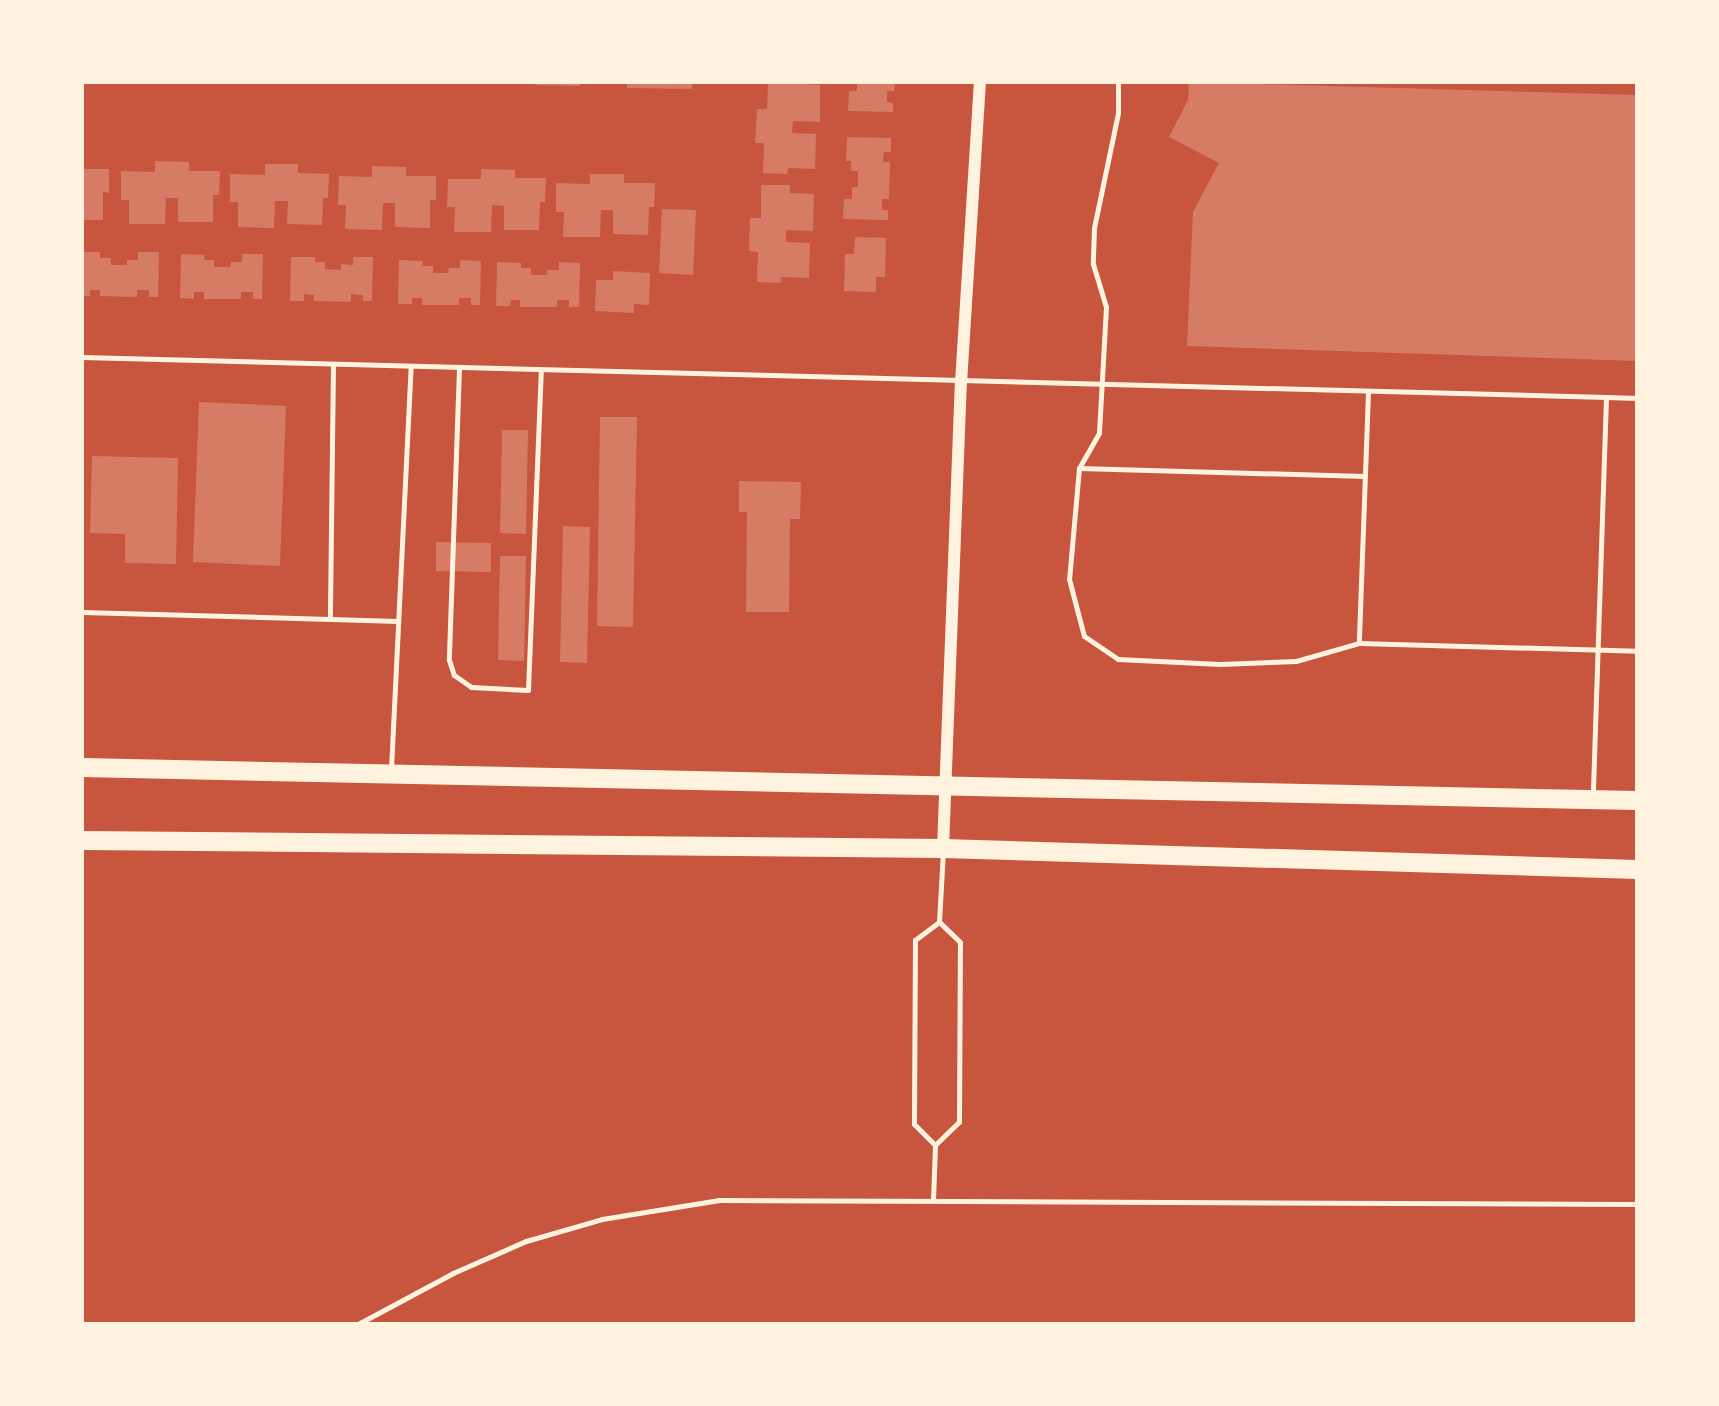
<!DOCTYPE html>
<html>
<head>
<meta charset="utf-8">
<style>
	body { margin:0 }
	#map { position:relative; width:1719px; height:1406px; overflow:hidden; background:#c8553d; font-family:Jost,sans-serif }
	div>[style] { position:absolute }
	.building>* { inset:0; background:#d67c66 }
	.service>* { height:5px; margin:-2.5px; padding:0 2.5px; transform-origin:2.5px; border-radius:2.5px; background:#fff3e0 }
	.tertiary>* { height:12px; margin:-6px; padding:0 6px; transform-origin:6px; border-radius:6px; background:#fff3e0 }
	.trunk>* { height:19px; margin:-9.5px; padding:0 9.5px; transform-origin:9.5px; border-radius:9.5px; background:#fff3e0 }
	span { translate:-50% -50%; white-space:nowrap; text-align:center; line-height:1.15; -webkit-text-stroke:7px #fff3e0; paint-order:stroke }
	.frame { position:absolute; inset:0; border:84px solid #fff3e0; pointer-events:none }
</style>
</head>
<body>
<div id="map">
	<div class="building">
		<i style="clip-path:polygon(536px 82px,580px 82px,580px 86px,536px 85px)"></i>
		<i style="clip-path:polygon(627px 82px,692px 82px,692px 89px,627px 88px)"></i>
		<i style="clip-path:polygon(768px 82px,820px 85px,820px 122px,793px 121px,792px 133px,816px 134px,815px 169px,788px 168px,787px 174px,763px 173px,764px 143px,755px 143px,757px 109px,767px 109px)"></i>
		<i style="clip-path:polygon(857px 82px,895px 82px,894px 91px,887px 91px,887px 102px,893px 103px,893px 112px,848px 111px,849px 91px,857px 91px)"></i>
		<i style="clip-path:polygon(1189px 82px,1637px 95px,1637px 361px,1187px 346px,1193px 212px,1219px 163px,1169px 137px,1188px 100px)"></i>
		<i style="clip-path:polygon(847px 137px,891px 138px,891px 152px,884px 152px,883px 162px,890px 162px,889px 199px,882px 199px,882px 210px,888px 210px,888px 220px,843px 219px,844px 199px,852px 199px,852px 187px,858px 187px,858px 171px,851px 171px,851px 161px,846px 161px)"></i>
		<i style="clip-path:polygon(155px 161px,189px 162px,189px 171px,220px 171px,219px 195px,213px 195px,213px 222px,178px 222px,178px 198px,166px 198px,165px 224px,129px 224px,129px 200px,121px 200px,121px 171px,155px 172px)"></i>
		<i style="clip-path:polygon(265px 164px,298px 164px,298px 173px,329px 174px,328px 198px,323px 198px,322px 225px,287px 224px,288px 201px,275px 201px,274px 228px,238px 227px,238px 202px,230px 202px,230px 174px,265px 175px)"></i>
		<i style="clip-path:polygon(372px 166px,406px 167px,406px 176px,436px 176px,436px 200px,430px 200px,430px 228px,395px 227px,395px 203px,383px 203px,382px 230px,345px 229px,346px 205px,338px 205px,339px 176px,372px 177px)"></i>
		<i style="clip-path:polygon(82px 169px,109px 169px,109px 193px,103px 192px,103px 220px,82px 220px)"></i>
		<i style="clip-path:polygon(481px 169px,515px 170px,515px 178px,546px 178px,545px 202px,540px 202px,539px 230px,504px 230px,504px 206px,492px 205px,491px 232px,454px 232px,455px 207px,447px 207px,448px 179px,481px 179px)"></i>
		<i style="clip-path:polygon(590px 174px,624px 174px,624px 183px,655px 183px,654px 207px,649px 207px,648px 235px,613px 234px,613px 210px,601px 210px,600px 237px,563px 237px,564px 212px,556px 212px,556px 183px,590px 184px)"></i>
		<i style="clip-path:polygon(761px 185px,790px 185px,790px 193px,814px 194px,813px 231px,786px 230px,786px 242px,810px 243px,809px 278px,781px 277px,781px 283px,757px 282px,758px 252px,749px 251px,750px 218px,761px 218px)"></i>
		<i style="clip-path:polygon(662px 209px,696px 210px,693px 275px,659px 273px)"></i>
		<i style="clip-path:polygon(855px 237px,886px 238px,885px 277px,876px 277px,876px 292px,844px 291px,845px 254px,854px 254px)"></i>
		<i style="clip-path:polygon(82px 252px,100px 252px,100px 258px,111px 258px,111px 265px,127px 265px,127px 260px,138px 260px,138px 252px,159px 252px,158px 297px,149px 297px,149px 290px,137px 290px,137px 297px,100px 296px,100px 290px,90px 290px,90px 296px,82px 296px)"></i>
		<i style="clip-path:polygon(181px 254px,205px 255px,204px 260px,214px 260px,214px 267px,230px 267px,231px 262px,242px 262px,242px 254px,263px 254px,262px 299px,253px 299px,253px 292px,241px 292px,241px 299px,204px 299px,204px 292px,194px 292px,194px 299px,180px 298px)"></i>
		<i style="clip-path:polygon(291px 257px,315px 257px,315px 262px,325px 262px,325px 269px,341px 270px,341px 264px,353px 265px,353px 257px,373px 257px,372px 301px,363px 301px,363px 295px,351px 294px,351px 302px,314px 301px,314px 295px,304px 294px,304px 301px,290px 301px)"></i>
		<i style="clip-path:polygon(399px 260px,423px 261px,422px 266px,433px 266px,433px 273px,448px 273px,449px 268px,460px 268px,460px 260px,481px 261px,480px 305px,471px 305px,471px 298px,459px 298px,459px 305px,422px 305px,422px 298px,412px 298px,412px 304px,398px 304px)"></i>
		<i style="clip-path:polygon(497px 262px,521px 263px,521px 268px,531px 268px,531px 275px,547px 275px,547px 270px,559px 270px,559px 262px,580px 263px,579px 307px,569px 307px,569px 300px,557px 300px,557px 307px,520px 307px,520px 300px,511px 300px,510px 306px,496px 306px)"></i>
		<i style="clip-path:polygon(613px 271px,650px 273px,649px 305px,634px 304px,634px 313px,595px 311px,596px 280px,613px 280px)"></i>
		<i style="clip-path:polygon(199px 402px,286px 406px,280px 566px,193px 562px)"></i>
		<i style="clip-path:polygon(600px 417px,637px 417px,633px 627px,597px 626px)"></i>
		<i style="clip-path:polygon(502px 430px,528px 430px,526px 534px,500px 533px)"></i>
		<i style="clip-path:polygon(92px 456px,178px 458px,176px 564px,125px 563px,125px 534px,90px 533px)"></i>
		<i style="clip-path:polygon(739px 481px,801px 482px,800px 519px,790px 519px,789px 612px,746px 612px,747px 512px,739px 512px)"></i>
		<i style="clip-path:polygon(563px 526px,590px 527px,587px 663px,560px 662px)"></i>
		<i style="clip-path:polygon(436px 542px,491px 543px,491px 572px,436px 571px)"></i>
		<i style="clip-path:polygon(500px 556px,526px 556px,524px 661px,498px 660px)"></i>
	</div>
	<div class="service">
		<i style="left:1118px;top:82px;width:31px;rotate:90deg"></i>
		<i style="left:1118px;top:113px;width:117px;rotate:101.8deg"></i>
		<i style="left:1094px;top:228px;width:36px;rotate:92deg"></i>
		<i style="left:1093px;top:264px;width:45px;rotate:73.2deg"></i>
		<i style="left:1106px;top:307px;width:126px;rotate:93.2deg"></i>
		<i style="left:1099px;top:433px;width:40px;rotate:119.7deg"></i>
		<i style="left:1079px;top:468px;width:111px;rotate:95.1deg"></i>
		<i style="left:1069px;top:579px;width:59px;rotate:75.3deg"></i>
		<i style="left:1084px;top:636px;width:41px;rotate:34.1deg"></i>
		<i style="left:1118px;top:659px;width:102px;rotate:2.8deg"></i>
		<i style="left:1220px;top:664px;width:76px;rotate:-2.3deg"></i>
		<i style="left:1296px;top:661px;width:66px;rotate:-15.9deg"></i>
		<i style="left:82px;top:357px;width:1525px;rotate:1.5deg"></i>
		<i style="left:1606px;top:397px;width:398px;rotate:91.9deg"></i>
		<i style="left:333px;top:364px;width:255px;rotate:90.7deg"></i>
		<i style="left:330px;top:619px;width:68px;rotate:1.7deg"></i>
		<i style="left:459px;top:368px;width:292px;rotate:92deg"></i>
		<i style="left:449px;top:660px;width:16px;rotate:72deg"></i>
		<i style="left:454px;top:675px;width:21px;rotate:35deg"></i>
		<i style="left:471px;top:687px;width:57px;rotate:3deg"></i>
		<i style="left:528px;top:690px;width:319px;rotate:-87.7deg"></i>
		<i style="left:1368px;top:392px;width:251px;rotate:92.1deg"></i>
		<i style="left:1359px;top:643px;width:278px;rotate:1.6deg"></i>
		<i style="left:1606px;top:397px;width:31px;rotate:2deg"></i>
		<i style="left:1079px;top:468px;width:286px;rotate:1.6deg"></i>
		<i style="left:82px;top:612px;width:248px;rotate:1.6deg"></i>
		<i style="left:391px;top:769px;width:402px;rotate:-87.2deg"></i>
		<i style="left:935px;top:1145px;width:33px;rotate:-44deg"></i>
		<i style="left:959px;top:1122px;width:180px;rotate:-89.7deg"></i>
		<i style="left:960px;top:942px;width:29px;rotate:-136deg"></i>
		<i style="left:933px;top:1200px;width:55px;rotate:-87.9deg"></i>
		<i style="left:935px;top:1145px;width:30px;rotate:-135deg"></i>
		<i style="left:914px;top:1124px;width:184px;rotate:-89.7deg"></i>
		<i style="left:915px;top:940px;width:30px;rotate:-37deg"></i>
		<i style="left:939px;top:922px;width:71px;rotate:-86.8deg"></i>
		<i style="left:358px;top:1324px;width:108px;rotate:-28.2deg"></i>
		<i style="left:453px;top:1273px;width:80px;rotate:-23.7deg"></i>
		<i style="left:526px;top:1241px;width:79px;rotate:-16.1deg"></i>
		<i style="left:602px;top:1219px;width:119px;rotate:-9.2deg"></i>
		<i style="left:719px;top:1200px;width:918px;rotate:0.25deg"></i>
	</div>
	<div class="tertiary">
		<i style="left:943px;top:848px;width:465px;rotate:-87.8deg"></i>
		<i style="left:961px;top:383px;width:302px;rotate:-86.4deg"></i>
	</div>
	<div class="trunk">
		<i style="left:82px;top:767px;width:1555px;rotate:1.22deg"></i>
		<i style="left:82px;top:840px;width:861px;rotate:0.53deg"></i>
		<i style="left:943px;top:848px;width:694px;rotate:1.73deg"></i>
	</div>
	<div class="frame"></div>
</div>
</body>
</html>
